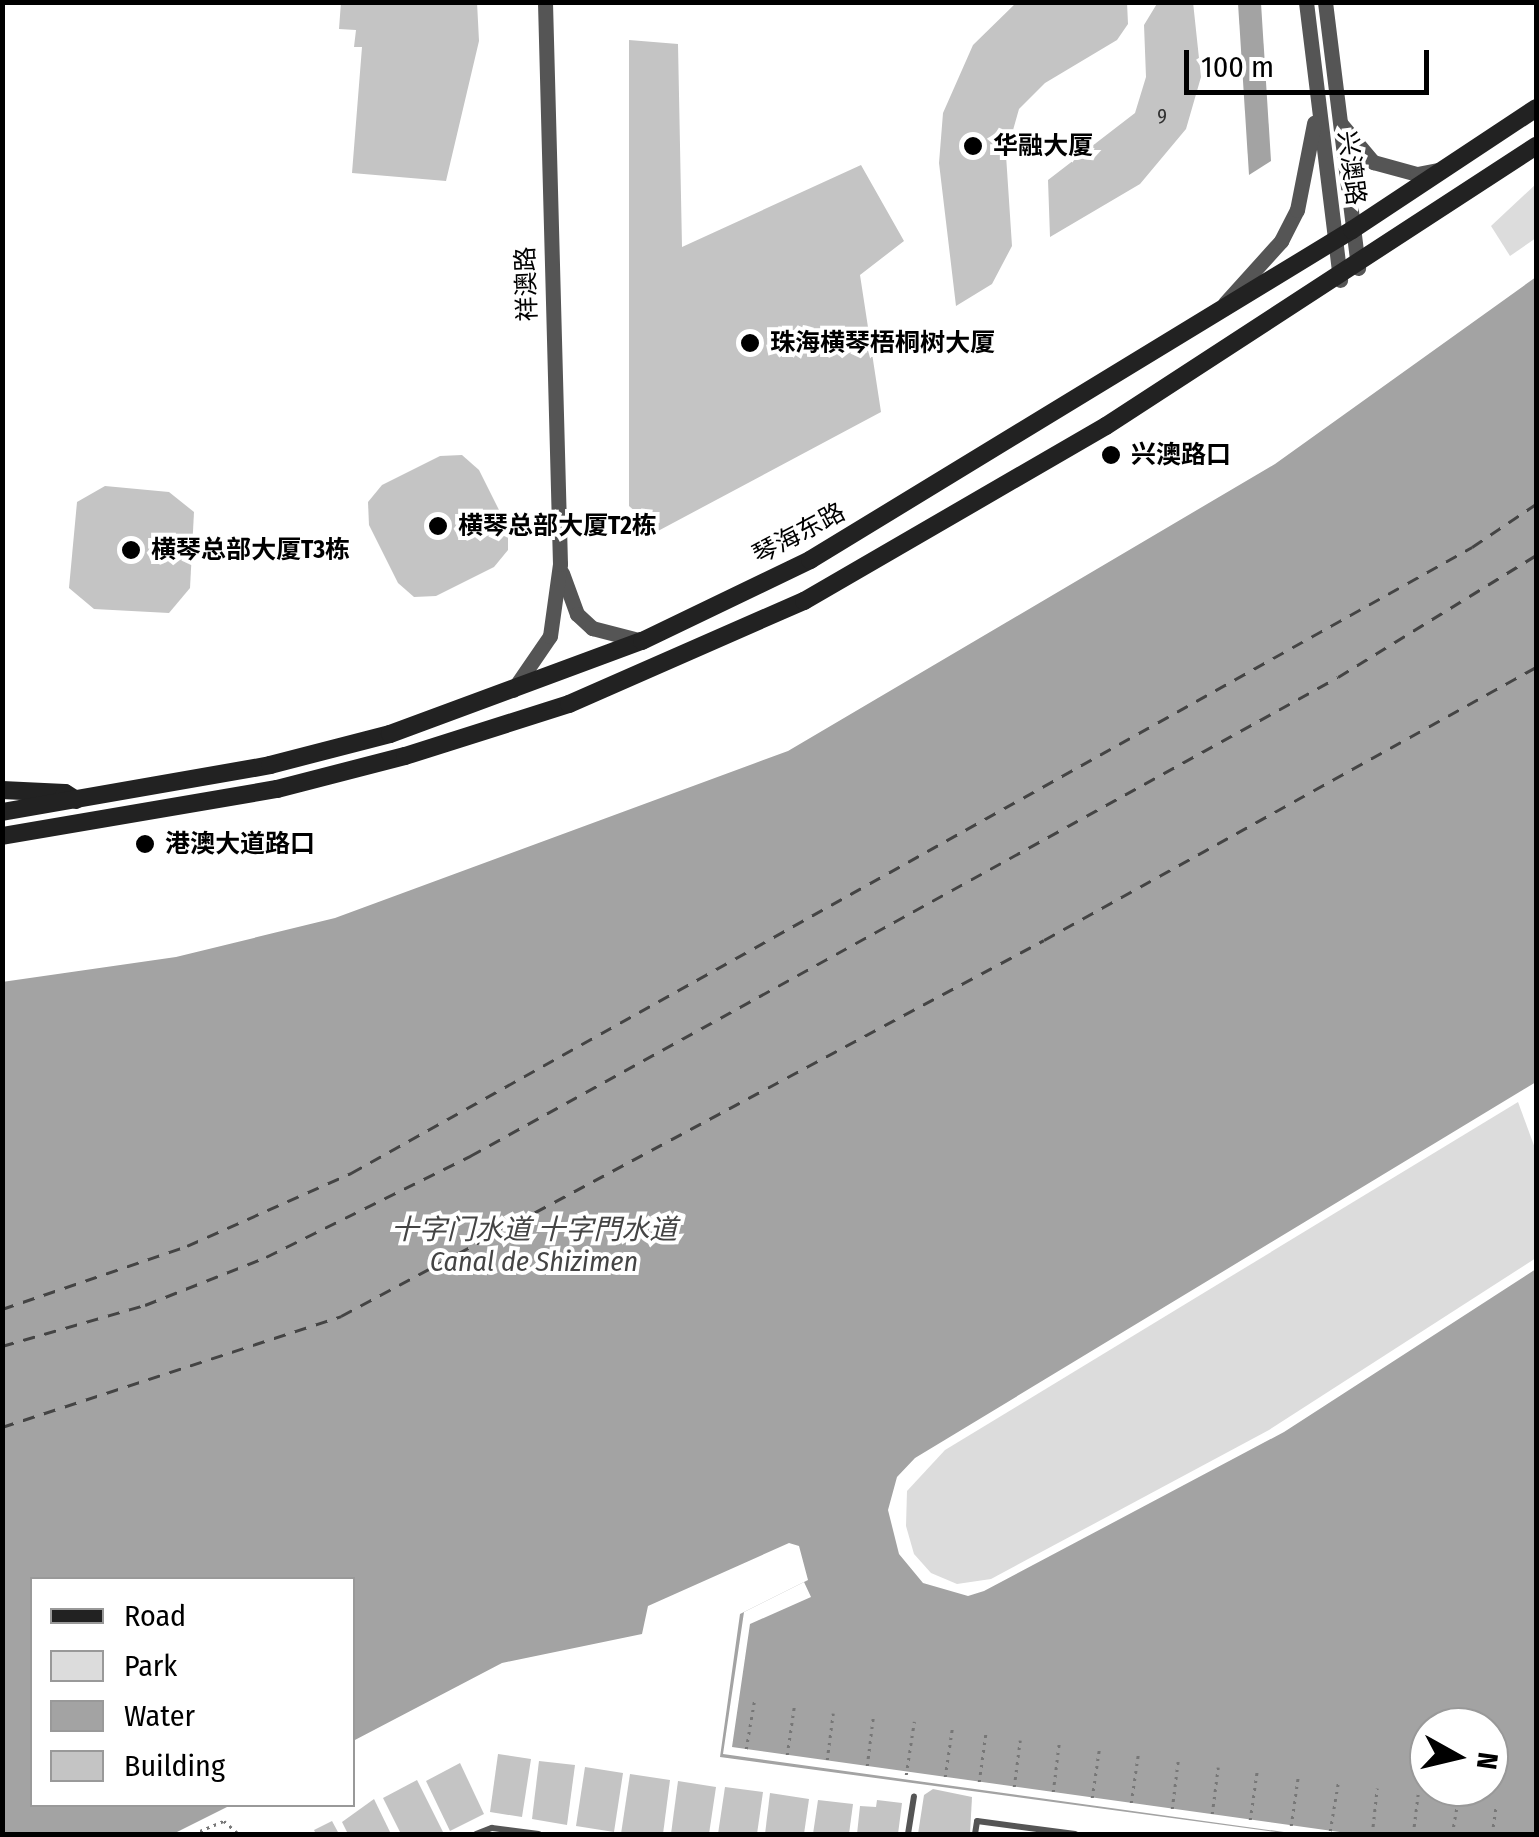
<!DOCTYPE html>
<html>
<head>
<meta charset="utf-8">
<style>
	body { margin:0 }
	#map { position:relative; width:1539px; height:1837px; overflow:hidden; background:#fff; font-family:"Fira Sans Condensed","Noto Sans SC",sans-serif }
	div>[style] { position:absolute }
	.green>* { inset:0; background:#dcdcdc }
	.water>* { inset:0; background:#a3a3a3 }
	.pier>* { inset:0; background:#fff }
	.ferry>* { height:2.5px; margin-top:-1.25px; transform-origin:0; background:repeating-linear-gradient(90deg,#444 0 12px,transparent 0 22px) }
	.building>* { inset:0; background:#c4c4c4 }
	.path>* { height:2.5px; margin-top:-1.25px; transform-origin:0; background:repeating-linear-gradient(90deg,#777 0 2.5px,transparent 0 7.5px) }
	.service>* { height:6px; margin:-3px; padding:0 3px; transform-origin:3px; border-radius:3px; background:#555 }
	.tertiary>* { height:15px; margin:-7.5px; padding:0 7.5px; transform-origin:7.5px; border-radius:7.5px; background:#555 }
	.secondary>* { height:18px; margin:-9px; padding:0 9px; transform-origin:9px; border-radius:9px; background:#222 }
	.dots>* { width:28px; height:28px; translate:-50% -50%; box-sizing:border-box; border:5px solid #fff; border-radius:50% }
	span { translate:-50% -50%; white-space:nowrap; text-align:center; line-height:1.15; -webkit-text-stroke:8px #fff; paint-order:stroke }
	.number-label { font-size:20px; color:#313131 }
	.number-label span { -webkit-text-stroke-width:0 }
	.poi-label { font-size:25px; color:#000; font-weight:700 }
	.left { translate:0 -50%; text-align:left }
	.street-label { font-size:25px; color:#000 }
	.water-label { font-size:28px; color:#444; font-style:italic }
	.frame { position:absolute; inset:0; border:5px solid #000; pointer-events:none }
	.legend { position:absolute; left:30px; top:1577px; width:325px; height:230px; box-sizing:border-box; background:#fff; border:2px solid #999; margin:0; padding:12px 18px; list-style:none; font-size:30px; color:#000 }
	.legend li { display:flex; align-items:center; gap:20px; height:50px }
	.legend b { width:50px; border:2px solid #999 }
	.north { position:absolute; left:1409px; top:1707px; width:100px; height:100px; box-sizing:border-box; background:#fff; border:2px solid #999; border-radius:50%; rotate:98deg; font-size:28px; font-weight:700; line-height:40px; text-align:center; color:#000 }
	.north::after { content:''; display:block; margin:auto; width:35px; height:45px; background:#000; clip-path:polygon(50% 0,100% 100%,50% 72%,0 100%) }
	.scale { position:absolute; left:1184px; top:50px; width:245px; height:45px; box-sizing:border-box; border:5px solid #000; border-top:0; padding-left:12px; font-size:30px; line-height:35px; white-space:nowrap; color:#000; -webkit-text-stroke:8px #fff; paint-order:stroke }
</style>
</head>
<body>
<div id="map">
	<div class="green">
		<i style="clip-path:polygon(1536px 184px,1536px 238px,1510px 256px,1491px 226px)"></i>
		<i style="clip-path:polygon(1518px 1102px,1536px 1151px,1536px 1258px,1269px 1430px,991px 1579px,957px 1584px,931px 1573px,914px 1554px,906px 1526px,907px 1491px,945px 1450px)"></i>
	</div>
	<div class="water">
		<i style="clip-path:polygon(1238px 3px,1261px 3px,1271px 161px,1249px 175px)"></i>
		<i style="clip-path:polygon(evenodd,1536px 277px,1536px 1082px,915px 1458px,897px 1477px,888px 1510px,899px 1554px,923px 1583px,968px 1596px,984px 1591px,1284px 1432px,1536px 1269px,1536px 1834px,1291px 1834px,720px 1757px,740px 1614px,808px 1580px,799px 1546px,789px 1543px,648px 1606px,642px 1634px,502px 1663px,353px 1741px,352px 1580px,32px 1580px,32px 1804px,231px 1805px,173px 1834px,3px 1834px,2px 982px,176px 957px,335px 918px,788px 751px,1275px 464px,1536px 277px,1429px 1727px,1489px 1727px,1489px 1787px,1429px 1787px,1429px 1727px)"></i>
	</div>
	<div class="pier">
		<i style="clip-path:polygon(804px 1582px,811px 1597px,750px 1624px,732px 1747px,1354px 1834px,1298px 1834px,723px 1754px,744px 1612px)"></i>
	</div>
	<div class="ferry">
		<i style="left:2px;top:1309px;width:195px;rotate:-18.8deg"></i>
		<i style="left:187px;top:1246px;width:180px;rotate:-24deg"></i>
		<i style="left:351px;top:1173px;width:1284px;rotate:-29.18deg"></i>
		<i style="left:1472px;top:547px;width:77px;rotate:-33.9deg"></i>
		<i style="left:2px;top:1346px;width:149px;rotate:-16deg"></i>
		<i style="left:145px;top:1305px;width:130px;rotate:-21.6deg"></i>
		<i style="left:266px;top:1257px;width:228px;rotate:-26.3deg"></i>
		<i style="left:470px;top:1156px;width:991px;rotate:-28.89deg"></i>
		<i style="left:1338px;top:677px;width:233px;rotate:-31.6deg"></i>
		<i style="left:2px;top:1427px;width:357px;rotate:-18.1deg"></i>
		<i style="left:341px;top:1316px;width:797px;rotate:-28.14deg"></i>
		<i style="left:1044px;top:940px;width:563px;rotate:-29.02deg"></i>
	</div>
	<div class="building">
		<i style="clip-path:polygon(341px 2px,477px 2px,479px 41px,446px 181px,352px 173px,362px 47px,354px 47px,356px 30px,339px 29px)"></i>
		<i style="clip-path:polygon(1017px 2px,1127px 2px,1128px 24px,1117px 40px,1045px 83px,1019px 109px,1006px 155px,1012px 246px,992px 284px,956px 306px,939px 163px,943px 113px,973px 45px)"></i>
		<i style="clip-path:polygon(1158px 2px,1193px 2px,1201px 77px,1186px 129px,1140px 184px,1050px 237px,1048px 180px,1135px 113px,1146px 77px,1144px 25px)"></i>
		<i style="clip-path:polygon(629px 40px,678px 44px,682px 247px,861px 165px,904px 241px,860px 275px,881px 412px,658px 531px,629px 506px)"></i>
		<i style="clip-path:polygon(462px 455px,479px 470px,508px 528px,508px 550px,494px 567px,436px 596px,414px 597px,398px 583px,369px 525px,368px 502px,382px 485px,440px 456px)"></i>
		<i style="clip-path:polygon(105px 486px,169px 492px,194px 512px,190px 588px,169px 613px,94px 609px,69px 588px,77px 502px)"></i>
		<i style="clip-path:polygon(498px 1754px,531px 1759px,522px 1817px,490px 1812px)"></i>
		<i style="clip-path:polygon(539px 1761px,575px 1765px,567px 1825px,532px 1819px)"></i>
		<i style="clip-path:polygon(460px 1763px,484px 1814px,450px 1831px,426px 1781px)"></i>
		<i style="clip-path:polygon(585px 1767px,623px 1773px,614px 1832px,576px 1826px)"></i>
		<i style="clip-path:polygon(630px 1774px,670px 1780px,663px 1834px,621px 1834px)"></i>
		<i style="clip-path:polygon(417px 1780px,444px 1834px,401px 1834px,383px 1798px)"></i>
		<i style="clip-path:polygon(678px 1781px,716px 1787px,709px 1834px,671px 1834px)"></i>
		<i style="clip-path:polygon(725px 1787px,763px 1792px,757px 1834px,718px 1834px)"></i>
		<i style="clip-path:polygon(933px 1789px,972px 1797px,970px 1834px,918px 1834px,924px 1795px)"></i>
		<i style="clip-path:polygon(770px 1793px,809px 1799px,804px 1834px,765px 1834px)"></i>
		<i style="clip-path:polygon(374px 1799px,391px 1834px,348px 1834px,342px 1822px)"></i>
		<i style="clip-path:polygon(818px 1800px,853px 1804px,849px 1834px,813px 1834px)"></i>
		<i style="clip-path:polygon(877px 1800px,902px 1803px,898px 1834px,857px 1834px,860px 1806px,876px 1807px)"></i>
		<i style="clip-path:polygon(332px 1821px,339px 1834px,316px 1834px,314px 1830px)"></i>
	</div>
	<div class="path">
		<i style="left:746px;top:1749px;width:48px;rotate:-80.3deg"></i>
		<i style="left:787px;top:1755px;width:49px;rotate:-81.7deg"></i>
		<i style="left:827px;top:1760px;width:47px;rotate:-82.7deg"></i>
		<i style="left:867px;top:1766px;width:48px;rotate:-82.9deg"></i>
		<i style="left:906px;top:1775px;width:54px;rotate:-81.4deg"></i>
		<i style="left:945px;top:1777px;width:49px;rotate:-81.7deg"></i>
		<i style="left:979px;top:1782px;width:51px;rotate:-82.2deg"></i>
		<i style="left:1014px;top:1787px;width:47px;rotate:-82.7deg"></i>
		<i style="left:1053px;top:1792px;width:49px;rotate:-83deg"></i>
		<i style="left:1092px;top:1798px;width:49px;rotate:-81.7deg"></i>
		<i style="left:1131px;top:1803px;width:49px;rotate:-81.7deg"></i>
		<i style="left:1172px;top:1809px;width:48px;rotate:-82.9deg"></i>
		<i style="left:1212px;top:1814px;width:47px;rotate:-82.7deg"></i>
		<i style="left:1250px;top:1820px;width:49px;rotate:-81.9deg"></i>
		<i style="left:1291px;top:1826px;width:49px;rotate:-81.9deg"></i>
		<i style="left:1330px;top:1831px;width:49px;rotate:-80.5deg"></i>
		<i style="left:193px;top:1834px;width:34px;rotate:-23deg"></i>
		<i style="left:224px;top:1821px;width:20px;rotate:41deg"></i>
		<i style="left:227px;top:1834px;width:2px"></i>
		<i style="left:1372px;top:1834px;width:46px;rotate:-83.8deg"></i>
		<i style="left:1413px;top:1834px;width:40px;rotate:-82.9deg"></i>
		<i style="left:1452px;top:1834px;width:36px;rotate:-80deg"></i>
		<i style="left:1492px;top:1834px;width:29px;rotate:-82deg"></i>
	</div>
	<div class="service">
		<i style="left:476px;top:1834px;width:17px;rotate:-21deg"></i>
		<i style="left:492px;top:1828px;width:47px;rotate:7.3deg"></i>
		<i style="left:908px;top:1834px;width:38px;rotate:-81deg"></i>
		<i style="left:975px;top:1834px;width:13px;rotate:-81deg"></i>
		<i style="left:977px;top:1821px;width:99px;rotate:7.6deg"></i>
	</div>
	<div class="tertiary">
		<i style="left:1306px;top:2px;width:280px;rotate:83deg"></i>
		<i style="left:1325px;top:2px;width:268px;rotate:82.9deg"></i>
		<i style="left:1341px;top:124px;width:50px;rotate:49.9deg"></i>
		<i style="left:1373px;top:162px;width:46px;rotate:15.3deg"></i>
		<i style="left:1417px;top:174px;width:26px;rotate:-11deg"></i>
		<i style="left:1225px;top:303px;width:84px;rotate:-47.9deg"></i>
		<i style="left:1281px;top:241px;width:35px;rotate:-63deg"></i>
		<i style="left:1297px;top:210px;width:89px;rotate:-78.9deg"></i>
		<i style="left:562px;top:573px;width:44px;rotate:69.9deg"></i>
		<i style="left:577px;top:614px;width:21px;rotate:43deg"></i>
		<i style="left:592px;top:628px;width:52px;rotate:14.6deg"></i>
		<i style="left:513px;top:690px;width:65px;rotate:-55.6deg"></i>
		<i style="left:550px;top:636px;width:73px;rotate:-82.1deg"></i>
		<i style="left:560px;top:564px;width:562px;rotate:-91.53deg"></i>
	</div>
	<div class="secondary">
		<i style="left:2px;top:790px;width:63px;rotate:2.7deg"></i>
		<i style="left:65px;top:793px;width:13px;rotate:32deg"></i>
		<i style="left:2px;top:812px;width:272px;rotate:-9.9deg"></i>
		<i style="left:270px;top:765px;width:124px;rotate:-14.5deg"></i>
		<i style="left:390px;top:734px;width:269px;rotate:-20.3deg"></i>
		<i style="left:642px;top:641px;width:187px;rotate:-25.7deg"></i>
		<i style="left:810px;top:560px;width:635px;rotate:-31.34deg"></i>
		<i style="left:1352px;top:230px;width:221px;rotate:-33.5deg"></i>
		<i style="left:2px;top:836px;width:279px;rotate:-9.7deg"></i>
		<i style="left:277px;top:789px;width:132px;rotate:-14.5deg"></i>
		<i style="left:405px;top:756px;width:172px;rotate:-17.6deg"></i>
		<i style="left:569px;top:704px;width:257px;rotate:-23.7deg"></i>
		<i style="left:804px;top:601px;width:349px;rotate:-30.1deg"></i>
		<i style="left:1106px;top:426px;width:513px;rotate:-33.07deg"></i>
	</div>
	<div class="dots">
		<i style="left:973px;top:146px;background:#000"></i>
		<i style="left:750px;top:343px;background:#000"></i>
		<i style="left:1111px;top:455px;background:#000"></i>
		<i style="left:438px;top:526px;background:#000"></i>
		<i style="left:131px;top:550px;background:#000"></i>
		<i style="left:145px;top:844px;background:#000"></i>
	</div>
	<div class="number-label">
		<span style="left:1162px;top:116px">9</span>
	</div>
	<div class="poi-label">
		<span class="left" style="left:993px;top:146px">华融大厦</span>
		<span class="left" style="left:770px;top:343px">珠海横琴梧桐树大厦</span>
		<span class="left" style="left:1131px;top:455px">兴澳路口</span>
		<span class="left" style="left:458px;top:526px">横琴总部大厦T2栋</span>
		<span class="left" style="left:151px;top:550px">横琴总部大厦T3栋</span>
		<span class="left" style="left:165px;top:844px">港澳大道路口</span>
	</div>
	<div class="street-label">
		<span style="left:1351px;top:168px;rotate:83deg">兴澳路</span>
		<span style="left:527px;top:284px;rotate:-92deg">祥澳路</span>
		<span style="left:799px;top:534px;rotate:-28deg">琴海东路</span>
	</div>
	<div class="water-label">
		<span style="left:534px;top:1246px">十字门水道 十字門水道<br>Canal de Shizimen</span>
	</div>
	<div class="frame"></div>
	<ul class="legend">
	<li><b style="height:12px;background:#222"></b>Road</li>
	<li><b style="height:28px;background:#dcdcdc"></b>Park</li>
	<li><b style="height:28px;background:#a3a3a3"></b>Water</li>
	<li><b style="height:28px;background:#c4c4c4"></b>Building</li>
	</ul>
	<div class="north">N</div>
	<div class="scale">100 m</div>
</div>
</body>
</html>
